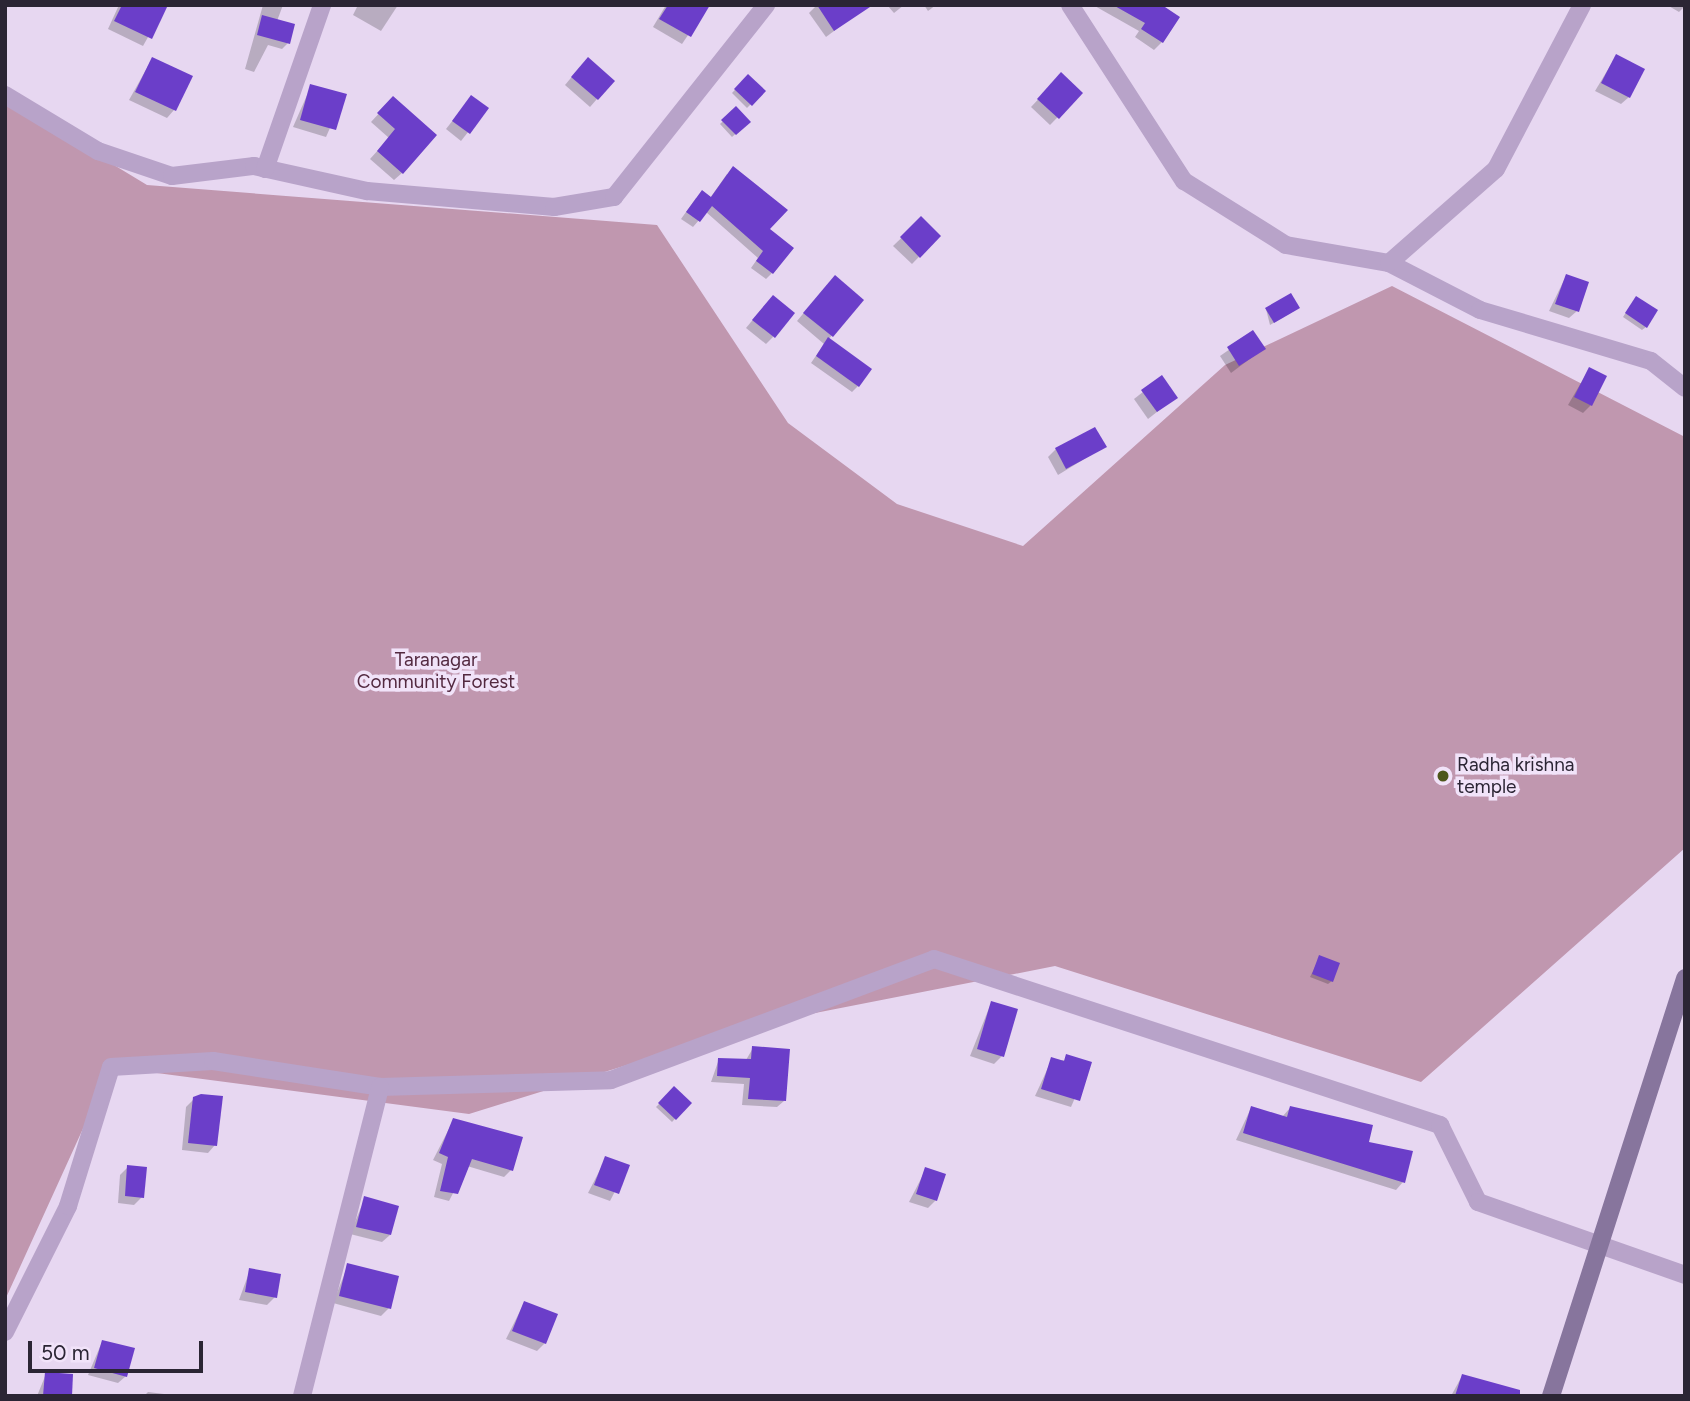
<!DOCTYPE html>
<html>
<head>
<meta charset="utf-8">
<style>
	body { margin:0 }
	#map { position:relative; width:1690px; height:1401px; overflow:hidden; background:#e7d7f1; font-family:Figtree,sans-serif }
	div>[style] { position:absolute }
	.green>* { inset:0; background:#c097af }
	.shadow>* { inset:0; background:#0003 }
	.building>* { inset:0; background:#6b3ec9 }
	.street>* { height:18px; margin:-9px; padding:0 9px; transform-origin:9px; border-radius:9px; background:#b8a3c9 }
	.secondary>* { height:18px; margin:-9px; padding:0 9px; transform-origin:9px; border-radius:9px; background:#87759d }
	.dots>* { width:19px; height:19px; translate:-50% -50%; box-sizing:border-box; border:4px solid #f1e3f9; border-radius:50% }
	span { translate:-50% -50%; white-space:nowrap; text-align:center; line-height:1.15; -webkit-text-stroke:7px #f1e3f9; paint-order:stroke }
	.park-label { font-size:19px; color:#532940 }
	.poi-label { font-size:19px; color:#2b2534 }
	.left { translate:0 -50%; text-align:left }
	.frame { position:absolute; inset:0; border:7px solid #2b2534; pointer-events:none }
	.scale { position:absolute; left:28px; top:1341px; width:175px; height:32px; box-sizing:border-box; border:4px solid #2b2534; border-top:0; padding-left:9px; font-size:21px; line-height:24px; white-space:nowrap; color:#2b2534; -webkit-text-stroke:5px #f1e3f9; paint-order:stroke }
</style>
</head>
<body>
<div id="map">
	<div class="green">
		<i style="clip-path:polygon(5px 99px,147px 185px,657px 225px,788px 423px,897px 504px,1023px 546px,1225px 365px,1392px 286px,1685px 437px,1685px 848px,1421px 1082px,1055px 966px,759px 1024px,469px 1114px,111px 1067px,5px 1300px)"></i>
	</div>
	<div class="shadow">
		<i style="clip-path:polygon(119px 5px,166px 5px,143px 46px,108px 29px)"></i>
		<i style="clip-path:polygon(263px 5px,283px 5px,277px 21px,288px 43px,282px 49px,268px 45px,254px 72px,245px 69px)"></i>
		<i style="clip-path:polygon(358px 5px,398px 5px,381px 31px,353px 15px)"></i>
		<i style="clip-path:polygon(666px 5px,705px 10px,682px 44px,653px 27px)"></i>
		<i style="clip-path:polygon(817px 5px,853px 5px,858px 13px,826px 37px,809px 13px)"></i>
		<i style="clip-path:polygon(887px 5px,904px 5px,894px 13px)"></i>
		<i style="clip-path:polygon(924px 5px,936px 5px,928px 11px)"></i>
		<i style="clip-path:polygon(1093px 5px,1159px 5px,1162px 42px,1154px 50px,1135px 37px,1139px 31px)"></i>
		<i style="clip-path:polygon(1667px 5px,1685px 5px,1685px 6px,1679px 12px)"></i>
		<i style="clip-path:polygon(1616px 56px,1629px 97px,1621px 104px,1595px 91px)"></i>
		<i style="clip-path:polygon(152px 59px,174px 110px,167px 118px,129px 100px)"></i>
		<i style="clip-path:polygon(580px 67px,597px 99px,590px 107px,565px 85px)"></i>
		<i style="clip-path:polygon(1061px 75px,1081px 93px,1050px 125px,1031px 107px)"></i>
		<i style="clip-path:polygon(748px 76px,764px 91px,747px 108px,732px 93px)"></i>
		<i style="clip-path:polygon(311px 86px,344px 96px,326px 137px,293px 127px)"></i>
		<i style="clip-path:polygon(471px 97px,487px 108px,461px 141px,446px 129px)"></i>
		<i style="clip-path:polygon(393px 98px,402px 173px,394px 180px,370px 159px,389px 138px,371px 122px)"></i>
		<i style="clip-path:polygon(736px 109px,749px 122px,732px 137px,720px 124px)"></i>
		<i style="clip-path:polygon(727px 174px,767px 229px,772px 273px,766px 279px,751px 268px,758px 258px,706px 212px,693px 227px,681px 219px,696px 198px,710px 198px)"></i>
		<i style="clip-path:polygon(921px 219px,939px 236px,912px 264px,893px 246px)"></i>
		<i style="clip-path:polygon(1566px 276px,1577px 311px,1569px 318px,1549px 311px)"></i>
		<i style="clip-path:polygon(827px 285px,862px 300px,828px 340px,858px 386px,852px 392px,811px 363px,824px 344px,797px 321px)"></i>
		<i style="clip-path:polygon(1633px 302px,1646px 327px,1642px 330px,1623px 317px)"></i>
		<i style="clip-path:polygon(765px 305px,773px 337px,766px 344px,746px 328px)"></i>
		<i style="clip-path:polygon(1266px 309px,1294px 311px,1270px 325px)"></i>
		<i style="clip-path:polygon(1253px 333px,1263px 349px,1231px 373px,1220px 356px)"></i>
		<i style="clip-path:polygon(1589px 369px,1591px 405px,1583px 413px,1568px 405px)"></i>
		<i style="clip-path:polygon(1162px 377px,1176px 397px,1148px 419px,1134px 399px)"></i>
		<i style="clip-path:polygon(1104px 447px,1058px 475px,1048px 457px,1056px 449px)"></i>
		<i style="clip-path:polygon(1320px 957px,1332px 981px,1328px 984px,1310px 977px)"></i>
		<i style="clip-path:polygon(991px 1003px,1002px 1056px,994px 1064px,970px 1056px)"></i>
		<i style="clip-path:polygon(753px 1048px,784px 1101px,777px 1107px,742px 1105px,744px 1084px,711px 1082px,719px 1059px,746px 1060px)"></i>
		<i style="clip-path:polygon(1052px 1059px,1090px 1063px,1071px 1107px,1035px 1096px)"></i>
		<i style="clip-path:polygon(674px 1089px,690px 1103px,672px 1122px,656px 1107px)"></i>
		<i style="clip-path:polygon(194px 1099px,215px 1145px,208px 1153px,182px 1150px,186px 1107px)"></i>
		<i style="clip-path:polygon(1251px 1108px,1282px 1117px,1290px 1108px,1367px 1143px,1403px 1182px,1396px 1190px,1236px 1140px)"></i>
		<i style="clip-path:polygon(454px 1119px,511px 1170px,504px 1177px,467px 1166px,449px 1201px,434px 1197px,442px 1164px,433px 1160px)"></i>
		<i style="clip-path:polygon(606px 1158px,628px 1166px,610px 1201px,588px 1193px)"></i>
		<i style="clip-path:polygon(128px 1167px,142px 1197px,134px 1205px,118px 1203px,120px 1175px)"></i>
		<i style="clip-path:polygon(926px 1169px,936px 1200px,928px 1208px,909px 1202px)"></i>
		<i style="clip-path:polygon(365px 1198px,390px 1235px,382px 1242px,350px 1234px)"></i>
		<i style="clip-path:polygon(348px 1265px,389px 1308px,381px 1316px,333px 1303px)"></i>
		<i style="clip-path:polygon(250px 1270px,275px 1297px,267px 1305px,239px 1300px)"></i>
		<i style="clip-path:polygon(524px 1303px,545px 1343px,537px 1351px,506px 1339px)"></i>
		<i style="clip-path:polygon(102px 1342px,126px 1376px,118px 1383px,88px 1375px)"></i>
		<i style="clip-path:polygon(46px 1374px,70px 1396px,37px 1396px)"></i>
		<i style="clip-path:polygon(1462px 1376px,1491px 1396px,1451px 1396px)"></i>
		<i style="clip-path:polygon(148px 1392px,172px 1395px,172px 1396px,144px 1396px)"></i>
	</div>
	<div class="building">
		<i style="clip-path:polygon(122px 5px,168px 5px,152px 39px,114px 21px)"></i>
		<i style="clip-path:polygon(668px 5px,710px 5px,691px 37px,659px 19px)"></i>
		<i style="clip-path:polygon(817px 5px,873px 5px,834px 31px)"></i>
		<i style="clip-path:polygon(1113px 5px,1162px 5px,1180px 17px,1163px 43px,1141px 29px,1145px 23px)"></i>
		<i style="clip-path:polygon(262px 15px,295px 24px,290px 44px,257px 35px)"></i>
		<i style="clip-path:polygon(1616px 54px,1645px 69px,1630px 98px,1601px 83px)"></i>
		<i style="clip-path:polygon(152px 57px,193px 76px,176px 111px,135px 92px)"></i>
		<i style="clip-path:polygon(588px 57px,615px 81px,598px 100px,571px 77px)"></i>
		<i style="clip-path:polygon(1061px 72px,1083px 93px,1059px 119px,1037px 99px)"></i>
		<i style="clip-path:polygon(748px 74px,766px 91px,752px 106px,734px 89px)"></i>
		<i style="clip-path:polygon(310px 84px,347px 94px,336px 130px,300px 120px)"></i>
		<i style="clip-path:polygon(471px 95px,489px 108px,470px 134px,452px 121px)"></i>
		<i style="clip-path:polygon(393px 96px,437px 135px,403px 174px,377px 151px,395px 129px,377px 113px)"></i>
		<i style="clip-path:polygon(736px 106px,751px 122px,736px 135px,721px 120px)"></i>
		<i style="clip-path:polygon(733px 166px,788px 210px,770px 229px,794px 248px,773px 274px,756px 261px,763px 251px,712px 206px,700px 222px,686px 212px,702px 190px,711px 197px)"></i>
		<i style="clip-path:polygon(921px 216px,941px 236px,920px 258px,900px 237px)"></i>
		<i style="clip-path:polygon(1566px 274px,1589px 282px,1579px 312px,1555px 304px)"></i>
		<i style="clip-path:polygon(835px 275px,864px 300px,833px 337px,803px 313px)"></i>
		<i style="clip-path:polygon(1291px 293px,1300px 308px,1274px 323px,1265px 308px)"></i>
		<i style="clip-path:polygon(773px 295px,795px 313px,775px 338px,752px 320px)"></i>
		<i style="clip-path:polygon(1636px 296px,1658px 310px,1647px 328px,1625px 313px)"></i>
		<i style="clip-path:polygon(1253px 330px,1266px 349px,1239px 366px,1227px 347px)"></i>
		<i style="clip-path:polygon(828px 337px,872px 369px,859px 387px,816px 356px)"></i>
		<i style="clip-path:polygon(1589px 367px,1607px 376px,1592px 406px,1574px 397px)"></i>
		<i style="clip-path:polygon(1162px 375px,1178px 398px,1157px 412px,1141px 390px)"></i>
		<i style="clip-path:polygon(1095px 427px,1107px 447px,1066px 469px,1055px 448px)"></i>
		<i style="clip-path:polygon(1319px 955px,1340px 963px,1333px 982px,1312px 974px)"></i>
		<i style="clip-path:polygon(991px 1001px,1018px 1009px,1004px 1057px,977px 1049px)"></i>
		<i style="clip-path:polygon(752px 1046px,790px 1049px,786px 1101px,748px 1099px,750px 1078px,717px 1076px,718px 1058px,751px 1059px)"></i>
		<i style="clip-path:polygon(1066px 1054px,1092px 1062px,1080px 1101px,1041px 1089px,1051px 1057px,1064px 1061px)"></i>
		<i style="clip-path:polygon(674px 1086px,692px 1103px,676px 1120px,658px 1103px)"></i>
		<i style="clip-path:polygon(201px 1094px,223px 1096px,217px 1146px,188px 1143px,193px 1097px)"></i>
		<i style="clip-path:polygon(1251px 1106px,1287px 1117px,1290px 1106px,1373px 1125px,1369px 1142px,1413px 1151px,1405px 1183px,1243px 1133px)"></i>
		<i style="clip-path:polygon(453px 1118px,523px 1137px,513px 1171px,472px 1159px,458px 1194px,440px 1191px,448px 1157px,439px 1153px)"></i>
		<i style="clip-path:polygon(605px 1156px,630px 1165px,619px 1194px,594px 1185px)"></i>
		<i style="clip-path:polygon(127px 1165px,147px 1167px,144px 1198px,125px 1196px)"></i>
		<i style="clip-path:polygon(925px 1167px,946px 1174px,937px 1201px,916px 1194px)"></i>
		<i style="clip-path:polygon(364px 1196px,399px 1206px,391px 1235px,356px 1227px)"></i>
		<i style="clip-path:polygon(347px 1263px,399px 1276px,391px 1309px,339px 1296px)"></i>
		<i style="clip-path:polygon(249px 1268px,281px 1274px,277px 1298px,245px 1292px)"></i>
		<i style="clip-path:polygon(524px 1301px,558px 1314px,546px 1344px,512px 1331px)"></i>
		<i style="clip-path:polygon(102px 1340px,135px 1348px,127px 1377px,94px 1368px)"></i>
		<i style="clip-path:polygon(45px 1372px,73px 1374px,72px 1396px,43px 1396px)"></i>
		<i style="clip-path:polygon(1462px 1374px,1520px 1390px,1520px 1396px,1455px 1396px)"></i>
	</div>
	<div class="street">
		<i style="left:1070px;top:5px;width:210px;rotate:57.1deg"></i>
		<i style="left:1184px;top:181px;width:120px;rotate:32.1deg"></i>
		<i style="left:1286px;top:245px;width:105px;rotate:9.9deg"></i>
		<i style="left:1389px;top:263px;width:102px;rotate:27.3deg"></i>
		<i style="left:1480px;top:310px;width:178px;rotate:16.6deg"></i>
		<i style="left:1651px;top:361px;width:43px;rotate:38.5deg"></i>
		<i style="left:5px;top:95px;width:109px;rotate:31.1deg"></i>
		<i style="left:98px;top:151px;width:78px;rotate:18.7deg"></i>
		<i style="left:172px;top:176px;width:83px;rotate:-7deg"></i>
		<i style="left:254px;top:166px;width:116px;rotate:12.5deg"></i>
		<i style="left:367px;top:191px;width:188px;rotate:4.9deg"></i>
		<i style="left:554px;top:207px;width:61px;rotate:-9.5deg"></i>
		<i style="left:614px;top:197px;width:245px;rotate:-51.6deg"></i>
		<i style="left:265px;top:169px;width:174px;rotate:-70.8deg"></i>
		<i style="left:1389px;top:263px;width:142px;rotate:-41.3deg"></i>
		<i style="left:1496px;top:169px;width:185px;rotate:-62.3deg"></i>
		<i style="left:5px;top:1332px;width:141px;rotate:-63.4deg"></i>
		<i style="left:68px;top:1206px;width:145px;rotate:-72.8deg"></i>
		<i style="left:111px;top:1067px;width:102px;rotate:-3.4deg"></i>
		<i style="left:213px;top:1061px;width:169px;rotate:8.8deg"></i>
		<i style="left:380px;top:1087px;width:231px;rotate:-1.7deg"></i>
		<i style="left:611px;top:1080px;width:345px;rotate:-20.5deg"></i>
		<i style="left:934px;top:959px;width:533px;rotate:18.16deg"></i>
		<i style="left:1440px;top:1125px;width:86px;rotate:63.7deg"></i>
		<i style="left:1478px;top:1202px;width:219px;rotate:19.4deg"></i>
		<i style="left:302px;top:1396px;width:319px;rotate:-75.8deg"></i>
	</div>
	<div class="secondary">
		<i style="left:1551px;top:1396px;width:439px;rotate:-72.2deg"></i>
	</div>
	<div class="dots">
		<i style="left:1443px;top:776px;background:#4d561a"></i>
	</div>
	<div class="park-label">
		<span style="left:436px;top:671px">Taranagar<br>Community Forest</span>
	</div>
	<div class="poi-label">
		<span class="left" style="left:1457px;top:776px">Radha krishna<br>temple</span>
	</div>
	<div class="frame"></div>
	<div class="scale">50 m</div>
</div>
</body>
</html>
